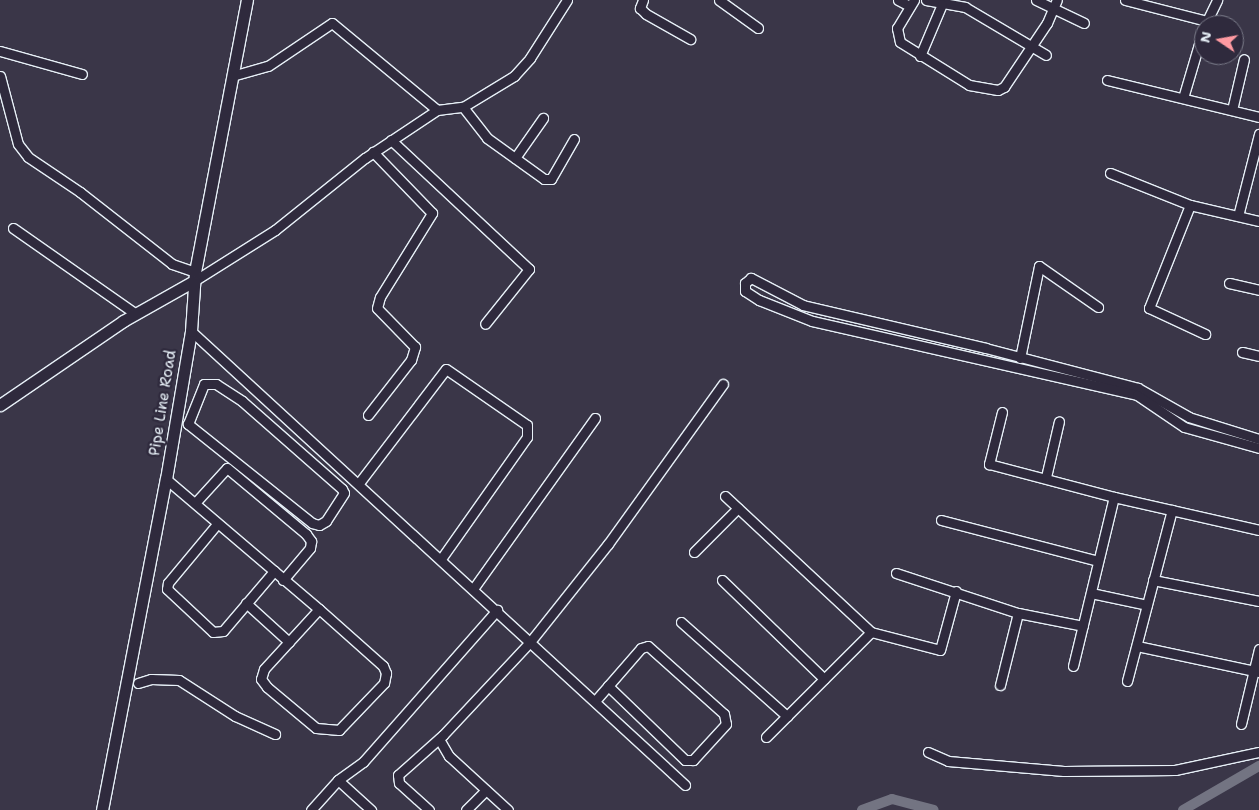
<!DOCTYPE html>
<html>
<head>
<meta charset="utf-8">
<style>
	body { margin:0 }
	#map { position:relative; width:1259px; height:810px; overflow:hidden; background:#3a3648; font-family:"Shantell Sans",sans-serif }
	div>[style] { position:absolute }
	.canal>* { height:10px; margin:-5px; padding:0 5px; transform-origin:5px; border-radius:5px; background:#737482 }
	.roads { filter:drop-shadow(1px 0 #e8f1f8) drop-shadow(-1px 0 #e8f1f8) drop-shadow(0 1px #e8f1f8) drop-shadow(0 -1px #e8f1f8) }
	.street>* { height:9px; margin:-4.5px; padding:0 4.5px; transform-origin:4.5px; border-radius:4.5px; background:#2f2a3d }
	.secondary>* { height:11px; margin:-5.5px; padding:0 5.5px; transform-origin:5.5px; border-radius:5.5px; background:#2f2a3d }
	span { translate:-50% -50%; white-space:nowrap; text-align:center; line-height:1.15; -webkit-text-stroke:5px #2f2a3d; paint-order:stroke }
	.street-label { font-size:15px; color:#e8f1f8 }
	.north { position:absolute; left:1194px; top:15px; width:50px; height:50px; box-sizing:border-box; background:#2f2a3d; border:1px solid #797a88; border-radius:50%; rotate:282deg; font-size:14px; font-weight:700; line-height:20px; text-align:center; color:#e8f1f8 }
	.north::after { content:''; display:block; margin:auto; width:18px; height:22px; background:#ff9aa2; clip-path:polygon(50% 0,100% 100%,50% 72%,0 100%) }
</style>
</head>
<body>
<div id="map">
	<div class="canal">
		<i style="left:862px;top:810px;width:32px;rotate:-20deg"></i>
		<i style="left:892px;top:799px;width:43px;rotate:14.7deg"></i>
		<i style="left:1183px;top:810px;width:88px;rotate:-30.1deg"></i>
	</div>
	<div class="roads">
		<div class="street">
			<i style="left:643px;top:0;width:9px;rotate:111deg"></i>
			<i style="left:640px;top:8px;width:8px;rotate:45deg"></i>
			<i style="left:646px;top:14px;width:51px;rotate:29.6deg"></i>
			<i style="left:719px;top:0;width:48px;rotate:35.7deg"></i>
			<i style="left:898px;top:0;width:13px;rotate:27deg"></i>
			<i style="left:914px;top:0;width:33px;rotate:121deg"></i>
			<i style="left:897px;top:28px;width:14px;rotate:78deg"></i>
			<i style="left:900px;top:42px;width:81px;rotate:31.9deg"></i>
			<i style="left:969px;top:85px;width:29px;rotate:10deg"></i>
			<i style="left:998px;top:90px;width:7px;rotate:-27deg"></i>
			<i style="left:1004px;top:87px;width:77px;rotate:-56.1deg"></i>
			<i style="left:1047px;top:23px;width:25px;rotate:-67deg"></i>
			<i style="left:926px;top:0;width:40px;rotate:10deg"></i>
			<i style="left:965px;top:7px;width:94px;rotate:30.7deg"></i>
			<i style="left:1036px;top:0;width:53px;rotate:25.6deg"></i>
			<i style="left:1125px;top:0;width:85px;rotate:14.4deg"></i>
			<i style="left:1205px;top:25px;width:28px;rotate:-64deg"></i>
			<i style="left:0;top:51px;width:85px;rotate:15.7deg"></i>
			<i style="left:920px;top:56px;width:56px;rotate:-67.1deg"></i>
			<i style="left:0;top:76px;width:70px;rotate:75.2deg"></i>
			<i style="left:18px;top:144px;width:16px;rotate:52deg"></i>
			<i style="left:28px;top:157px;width:63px;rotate:33.9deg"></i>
			<i style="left:80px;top:192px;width:117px;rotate:38deg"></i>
			<i style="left:172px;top:264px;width:24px;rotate:19deg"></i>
			<i style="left:232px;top:76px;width:37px;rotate:-16deg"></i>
			<i style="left:268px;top:66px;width:77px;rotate:-33.9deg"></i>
			<i style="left:332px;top:23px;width:136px;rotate:39.6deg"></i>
			<i style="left:1107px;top:80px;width:156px;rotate:13.7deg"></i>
			<i style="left:1183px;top:98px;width:74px;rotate:-73.5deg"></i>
			<i style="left:463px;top:107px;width:39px;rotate:52deg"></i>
			<i style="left:487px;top:138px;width:70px;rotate:35.7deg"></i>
			<i style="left:544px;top:179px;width:7px"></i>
			<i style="left:551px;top:179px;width:46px;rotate:-60.1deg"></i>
			<i style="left:1232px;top:110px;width:52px;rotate:-76.8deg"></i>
			<i style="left:391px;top:140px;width:189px;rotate:43.1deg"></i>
			<i style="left:529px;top:269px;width:70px;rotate:128.7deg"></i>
			<i style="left:515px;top:158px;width:49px;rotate:-55deg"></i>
			<i style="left:1110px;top:173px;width:86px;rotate:21.8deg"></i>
			<i style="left:1190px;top:205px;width:71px;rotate:13.1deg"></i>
			<i style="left:1190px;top:205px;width:111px;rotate:111.7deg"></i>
			<i style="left:1149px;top:308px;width:62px;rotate:24.9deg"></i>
			<i style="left:1238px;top:216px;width:85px;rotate:-75.6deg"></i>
			<i style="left:13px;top:228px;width:150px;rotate:35deg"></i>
			<i style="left:194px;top:281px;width:96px;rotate:-32.2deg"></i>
			<i style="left:275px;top:230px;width:115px;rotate:-38.7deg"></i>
			<i style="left:365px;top:158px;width:87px;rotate:-33.7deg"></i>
			<i style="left:437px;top:110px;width:26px;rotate:-7deg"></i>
			<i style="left:463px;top:107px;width:60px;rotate:-31.3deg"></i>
			<i style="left:514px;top:76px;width:24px;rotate:-48deg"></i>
			<i style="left:530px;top:58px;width:69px;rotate:-57.5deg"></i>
			<i style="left:1229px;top:283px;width:31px;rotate:13deg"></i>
			<i style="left:191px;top:331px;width:671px;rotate:42.58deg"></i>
			<i style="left:1242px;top:352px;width:17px;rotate:13deg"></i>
			<i style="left:1020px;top:358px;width:94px;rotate:-78.3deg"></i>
			<i style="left:1039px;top:266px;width:72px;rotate:34.8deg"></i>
			<i style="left:204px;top:384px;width:12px"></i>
			<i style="left:216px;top:384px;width:31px;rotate:33deg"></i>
			<i style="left:242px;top:401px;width:133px;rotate:41.3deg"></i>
			<i style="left:342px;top:489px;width:4px;rotate:63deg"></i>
			<i style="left:344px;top:493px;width:33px;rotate:123deg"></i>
			<i style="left:326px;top:521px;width:8px;rotate:150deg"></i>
			<i style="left:319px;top:525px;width:7px;rotate:-164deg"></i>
			<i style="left:312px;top:523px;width:159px;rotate:-141.4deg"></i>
			<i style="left:188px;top:424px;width:43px;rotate:-68.2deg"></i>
			<i style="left:1002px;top:412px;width:54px;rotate:104deg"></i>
			<i style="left:989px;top:464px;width:129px;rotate:14.8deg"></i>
			<i style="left:1114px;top:497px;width:149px;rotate:12.8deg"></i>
			<i style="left:368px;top:415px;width:70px;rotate:-52deg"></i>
			<i style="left:411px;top:360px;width:14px;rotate:-73deg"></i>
			<i style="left:415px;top:347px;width:54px;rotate:-134.3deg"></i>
			<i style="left:377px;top:308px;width:11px;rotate:-75deg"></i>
			<i style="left:380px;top:297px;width:99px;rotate:-58.2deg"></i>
			<i style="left:432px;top:213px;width:85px;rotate:-134deg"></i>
			<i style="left:1259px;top:439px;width:73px;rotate:-162.6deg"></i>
			<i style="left:1189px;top:417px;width:59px;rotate:-150.4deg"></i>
			<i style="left:1138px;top:388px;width:157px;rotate:-165.3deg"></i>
			<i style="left:986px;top:348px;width:188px;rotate:-166.8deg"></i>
			<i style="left:803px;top:305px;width:59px;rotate:-152.6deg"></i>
			<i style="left:751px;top:278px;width:8px;rotate:140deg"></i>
			<i style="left:745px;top:283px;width:8px;rotate:90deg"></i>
			<i style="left:745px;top:291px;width:17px;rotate:33deg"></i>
			<i style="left:759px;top:300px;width:57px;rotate:21.6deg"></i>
			<i style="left:812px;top:321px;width:333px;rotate:12.8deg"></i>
			<i style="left:1137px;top:395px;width:57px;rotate:34.2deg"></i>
			<i style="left:1184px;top:427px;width:78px;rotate:15.6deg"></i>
			<i style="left:1046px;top:477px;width:57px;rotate:-76.9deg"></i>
			<i style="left:166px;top:479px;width:201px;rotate:40.4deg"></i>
			<i style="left:319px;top:609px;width:86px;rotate:41.7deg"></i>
			<i style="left:383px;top:666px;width:8px;rotate:67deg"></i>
			<i style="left:386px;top:673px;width:10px;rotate:101deg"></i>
			<i style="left:384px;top:683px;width:65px;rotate:133.8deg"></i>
			<i style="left:339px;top:730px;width:23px;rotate:-175deg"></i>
			<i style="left:316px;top:728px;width:64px;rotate:-140.1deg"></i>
			<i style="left:267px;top:687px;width:10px;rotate:-127deg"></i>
			<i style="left:261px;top:679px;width:10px;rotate:-73deg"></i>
			<i style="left:264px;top:669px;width:81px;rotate:-47.5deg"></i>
			<i style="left:359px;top:483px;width:143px;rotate:-52.7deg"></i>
			<i style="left:446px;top:369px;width:98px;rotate:34.7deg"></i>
			<i style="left:527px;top:425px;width:12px;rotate:90deg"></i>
			<i style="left:527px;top:437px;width:149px;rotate:125.2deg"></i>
			<i style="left:725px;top:496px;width:200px;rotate:43deg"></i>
			<i style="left:871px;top:632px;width:71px;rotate:14.6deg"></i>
			<i style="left:940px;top:650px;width:61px;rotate:-74.8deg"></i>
			<i style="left:195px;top:503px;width:47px;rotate:-47.6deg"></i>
			<i style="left:227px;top:468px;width:103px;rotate:39.9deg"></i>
			<i style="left:306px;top:534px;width:9px;rotate:54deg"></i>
			<i style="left:311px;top:541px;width:7px;rotate:98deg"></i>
			<i style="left:310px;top:548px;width:42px;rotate:130.2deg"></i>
			<i style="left:941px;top:520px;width:162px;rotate:14.6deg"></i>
			<i style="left:217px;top:524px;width:77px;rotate:129.7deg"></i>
			<i style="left:168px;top:583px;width:6px;rotate:99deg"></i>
			<i style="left:167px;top:589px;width:63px;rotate:43.1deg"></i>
			<i style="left:213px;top:632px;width:10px;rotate:-6deg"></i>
			<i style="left:223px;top:631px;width:79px;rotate:-49.6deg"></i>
			<i style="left:694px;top:552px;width:62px;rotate:-45deg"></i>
			<i style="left:896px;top:573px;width:128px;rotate:18.2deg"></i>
			<i style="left:1018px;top:613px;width:66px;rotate:11.3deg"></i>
			<i style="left:722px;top:580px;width:142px;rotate:44.1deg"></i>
			<i style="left:1153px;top:580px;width:108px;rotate:11.2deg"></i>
			<i style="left:473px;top:589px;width:210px;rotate:-54.5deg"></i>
			<i style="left:1091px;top:593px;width:57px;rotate:12.1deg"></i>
			<i style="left:246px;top:603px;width:58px;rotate:42.2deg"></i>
			<i style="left:681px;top:622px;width:142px;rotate:41.6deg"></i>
			<i style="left:1137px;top:646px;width:125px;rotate:12deg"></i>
			<i style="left:1073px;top:666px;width:174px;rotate:-76.4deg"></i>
			<i style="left:1127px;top:681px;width:177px;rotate:-75.3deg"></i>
			<i style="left:138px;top:683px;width:14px;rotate:-17deg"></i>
			<i style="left:151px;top:679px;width:28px;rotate:2deg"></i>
			<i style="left:179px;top:680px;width:67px;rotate:32.7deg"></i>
			<i style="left:235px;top:716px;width:44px;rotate:24.2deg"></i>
			<i style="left:1000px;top:685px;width:74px;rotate:-76deg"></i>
			<i style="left:595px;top:701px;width:70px;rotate:-49deg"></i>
			<i style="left:641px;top:648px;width:7px;rotate:-16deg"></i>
			<i style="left:648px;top:646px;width:102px;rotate:41.8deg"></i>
			<i style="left:724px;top:714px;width:10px;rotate:79deg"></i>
			<i style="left:726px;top:724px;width:49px;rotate:132.5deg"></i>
			<i style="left:693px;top:760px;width:8px;rotate:180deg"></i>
			<i style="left:685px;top:760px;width:107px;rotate:-136.1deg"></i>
			<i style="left:1241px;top:724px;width:77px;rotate:-76.5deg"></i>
			<i style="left:766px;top:737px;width:148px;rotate:-45deg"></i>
			<i style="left:439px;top:739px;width:20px;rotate:60deg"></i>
			<i style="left:449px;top:756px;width:80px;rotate:42.5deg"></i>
			<i style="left:928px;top:752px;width:22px;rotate:24deg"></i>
			<i style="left:948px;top:761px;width:116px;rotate:4.9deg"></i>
			<i style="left:1064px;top:771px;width:111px;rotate:-0.5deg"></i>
			<i style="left:1175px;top:770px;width:86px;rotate:-12.1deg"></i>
			<i style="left:338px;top:780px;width:45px;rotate:42.3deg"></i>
			<i style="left:311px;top:810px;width:40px;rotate:-48deg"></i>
			<i style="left:338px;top:780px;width:31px;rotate:-36deg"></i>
			<i style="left:363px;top:762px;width:203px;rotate:-48.6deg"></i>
			<i style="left:429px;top:810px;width:40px;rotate:-138deg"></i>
			<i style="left:399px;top:783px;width:8px;rotate:-97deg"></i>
			<i style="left:398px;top:775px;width:60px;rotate:-41.6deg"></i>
			<i style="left:443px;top:735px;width:127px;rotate:-46.9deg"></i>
			<i style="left:530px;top:642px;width:125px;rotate:-51.5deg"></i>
			<i style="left:608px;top:544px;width:197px;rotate:-54.3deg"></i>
			<i style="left:466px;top:810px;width:28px;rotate:-45deg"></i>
		</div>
		<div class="secondary">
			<i style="left:0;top:405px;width:149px;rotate:-34.3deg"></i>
			<i style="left:123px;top:321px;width:81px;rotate:-29.4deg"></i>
			<i style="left:102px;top:810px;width:337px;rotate:-79.1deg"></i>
			<i style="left:166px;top:479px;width:150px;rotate:-80.4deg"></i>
			<i style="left:191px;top:331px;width:59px;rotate:-86.1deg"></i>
			<i style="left:195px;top:272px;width:277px;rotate:-79.2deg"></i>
		</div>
	</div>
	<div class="street-label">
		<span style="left:163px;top:403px;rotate:-81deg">Pipe Line Road</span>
	</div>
	<div class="north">N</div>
</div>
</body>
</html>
